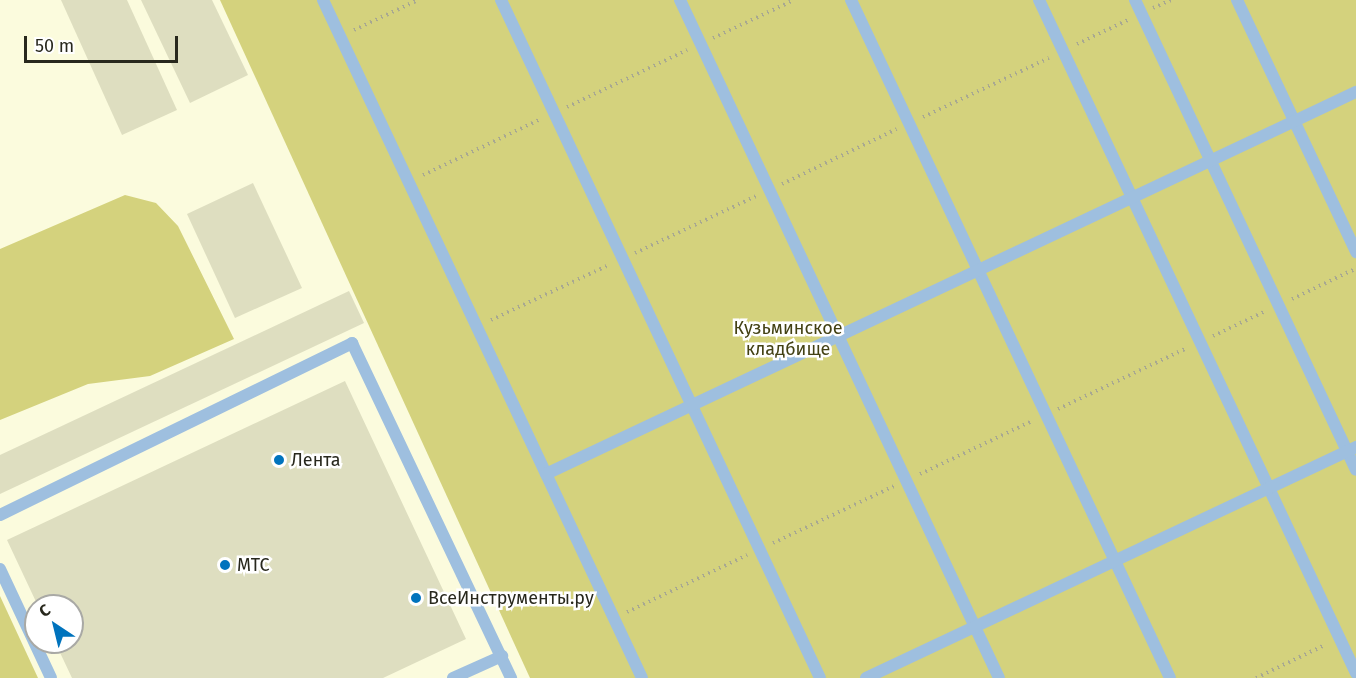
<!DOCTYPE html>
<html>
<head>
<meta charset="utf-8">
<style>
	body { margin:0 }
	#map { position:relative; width:1356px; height:678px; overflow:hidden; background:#fbfbdd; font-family:"Fira Sans",sans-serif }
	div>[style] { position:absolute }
	.green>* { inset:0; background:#d4d27d }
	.building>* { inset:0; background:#dedec0 }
	.path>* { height:4px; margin-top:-2px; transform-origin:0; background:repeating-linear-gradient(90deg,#a8a891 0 1.5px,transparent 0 6px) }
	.lane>* { height:12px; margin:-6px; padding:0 6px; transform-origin:6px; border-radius:6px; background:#9ebfdf }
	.dots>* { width:16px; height:16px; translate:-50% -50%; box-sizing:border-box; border:3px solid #fff; border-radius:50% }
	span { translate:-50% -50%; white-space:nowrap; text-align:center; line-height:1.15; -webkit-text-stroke:5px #fff; paint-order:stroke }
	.park-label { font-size:18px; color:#434114 }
	.poi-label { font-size:18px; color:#28281d }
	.left { translate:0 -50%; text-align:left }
	.north { position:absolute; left:24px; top:594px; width:60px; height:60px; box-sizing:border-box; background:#fff; border:2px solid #a9a9a5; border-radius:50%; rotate:325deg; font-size:16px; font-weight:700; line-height:24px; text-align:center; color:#28281d }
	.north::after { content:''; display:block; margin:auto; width:21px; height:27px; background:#0073bd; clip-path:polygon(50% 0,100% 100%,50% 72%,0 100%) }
	.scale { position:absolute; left:24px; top:36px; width:154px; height:27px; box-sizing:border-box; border:3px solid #28281d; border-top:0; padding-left:8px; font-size:18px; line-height:21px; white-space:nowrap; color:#28281d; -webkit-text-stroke:4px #fff; paint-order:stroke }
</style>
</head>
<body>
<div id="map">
	<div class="green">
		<i style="clip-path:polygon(220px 0,1356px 0,1356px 678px,530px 678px)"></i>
		<i style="clip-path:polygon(125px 195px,156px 203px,178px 226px,234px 339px,150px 376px,88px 384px,0 420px,0 249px)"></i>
		<i style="clip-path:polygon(0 596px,38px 678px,0 678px)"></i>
	</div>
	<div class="building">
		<i style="clip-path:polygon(61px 0,127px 0,177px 110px,122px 135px)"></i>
		<i style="clip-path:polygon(141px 0,212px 0,248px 75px,190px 103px)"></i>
		<i style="clip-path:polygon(253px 183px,302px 288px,235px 318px,187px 214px)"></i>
		<i style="clip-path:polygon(349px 291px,364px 323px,0 494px,0 455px)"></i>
		<i style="clip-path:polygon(345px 381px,466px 639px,383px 678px,72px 678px,55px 642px,72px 642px,72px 606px,38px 606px,7px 540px)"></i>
	</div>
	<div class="path">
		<i style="left:1153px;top:8px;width:20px;rotate:-24deg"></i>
		<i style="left:354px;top:30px;width:71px;rotate:-25.1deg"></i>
		<i style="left:713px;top:38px;width:89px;rotate:-25.1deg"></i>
		<i style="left:1077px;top:44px;width:56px;rotate:-25.2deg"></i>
		<i style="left:567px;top:107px;width:133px;rotate:-25.4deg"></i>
		<i style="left:923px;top:117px;width:139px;rotate:-25.1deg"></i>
		<i style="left:423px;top:175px;width:131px;rotate:-25.4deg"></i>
		<i style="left:782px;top:184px;width:127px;rotate:-25.6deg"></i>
		<i style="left:635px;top:253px;width:134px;rotate:-25.2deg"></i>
		<i style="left:1292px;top:299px;width:70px;rotate:-25.5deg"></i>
		<i style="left:491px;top:320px;width:130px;rotate:-25deg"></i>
		<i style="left:1213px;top:336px;width:59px;rotate:-25.3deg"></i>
		<i style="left:1058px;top:409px;width:143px;rotate:-25.3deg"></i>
		<i style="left:920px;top:474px;width:124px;rotate:-25.3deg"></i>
		<i style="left:773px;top:543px;width:134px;rotate:-25.2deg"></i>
		<i style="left:627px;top:612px;width:133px;rotate:-25.4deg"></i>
		<i style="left:1256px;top:678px;width:76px;rotate:-25.6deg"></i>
	</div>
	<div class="lane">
		<i style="left:323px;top:0;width:749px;rotate:64.8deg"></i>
		<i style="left:501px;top:0;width:749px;rotate:64.8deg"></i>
		<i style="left:680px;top:0;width:749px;rotate:64.8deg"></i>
		<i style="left:851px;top:0;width:749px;rotate:64.8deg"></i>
		<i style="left:1039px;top:0;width:744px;rotate:64.78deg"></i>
		<i style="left:1135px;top:0;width:519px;rotate:64.82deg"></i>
		<i style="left:1237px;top:0;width:279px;rotate:64.7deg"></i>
		<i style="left:546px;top:474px;width:896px;rotate:-25.25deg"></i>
		<i style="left:0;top:515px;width:392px;rotate:-26deg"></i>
		<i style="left:352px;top:343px;width:371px;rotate:64.6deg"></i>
		<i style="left:0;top:569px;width:120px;rotate:64.9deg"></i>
		<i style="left:453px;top:678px;width:54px;rotate:-24.2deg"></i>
		<i style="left:866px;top:678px;width:542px;rotate:-25.24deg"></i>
	</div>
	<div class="dots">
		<i style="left:279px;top:460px;background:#0073bd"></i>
		<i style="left:225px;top:565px;background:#0073bd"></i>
		<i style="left:416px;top:598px;background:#0073bd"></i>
	</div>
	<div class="park-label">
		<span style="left:788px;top:339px">Кузьминское<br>кладбище</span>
	</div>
	<div class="poi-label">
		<span class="left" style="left:291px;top:460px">Лента</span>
		<span class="left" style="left:237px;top:565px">МТС</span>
		<span class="left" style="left:428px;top:598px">ВсеИнструменты.ру</span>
	</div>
	<div class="north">С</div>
	<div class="scale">50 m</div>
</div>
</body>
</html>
